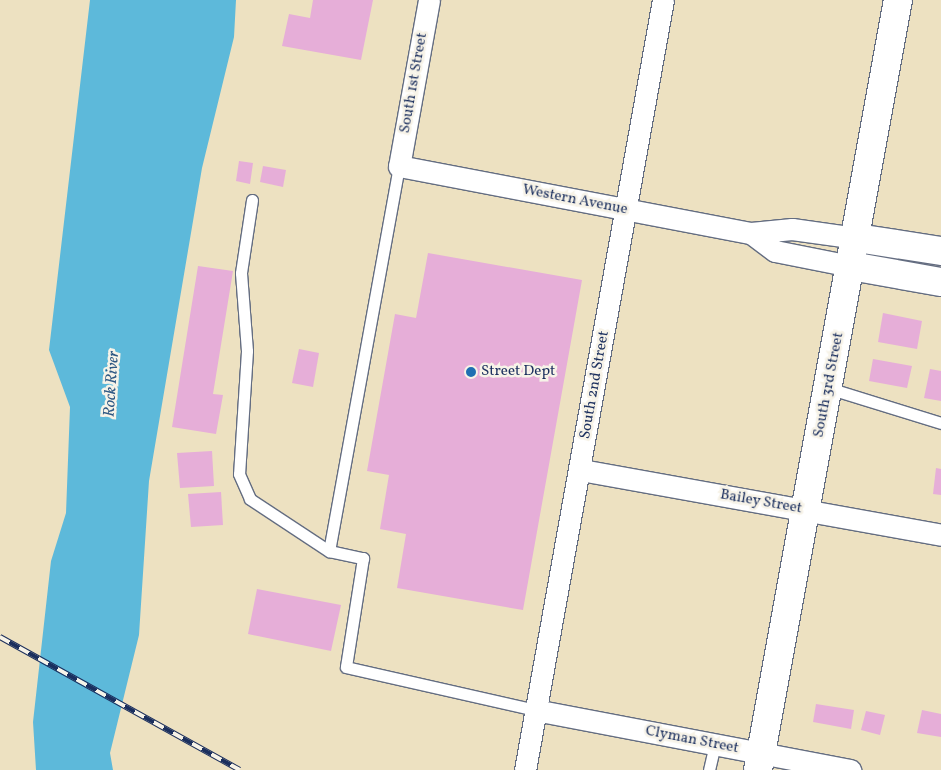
<!DOCTYPE html>
<html>
<head>
<meta charset="utf-8">
<style>
	body { margin:0 }
	#map { position:relative; width:941px; height:770px; overflow:hidden; background:#ede1c1; font-family:Vollkorn,serif }
	div>[style] { position:absolute }
	.water>* { inset:0; background:#5db9da }
	.building>* { inset:0; background:#e6aed8 }
	.roads { filter:drop-shadow(1px 0 #646d81) drop-shadow(-1px 0 #646d81) drop-shadow(0 1px #646d81) drop-shadow(0 -1px #646d81) }
	.lane>* { height:11px; margin:-5.5px; padding:0 5.5px; transform-origin:5.5px; border-radius:5.5px; background:#fff }
	.street>* { height:21px; margin:-10.5px; padding:0 10.5px; transform-origin:10.5px; border-radius:10.5px; background:#fff }
	.secondary>* { height:28px; margin:-14px; padding:0 14px; transform-origin:14px; border-radius:14px; background:#fff }
	.rail>* { height:5.5px; margin-top:-2.75px; transform-origin:0; background:repeating-linear-gradient(90deg,#f7f3e8 0 11px,#1b2f5e 0 22px); box-sizing:border-box; border-block:1px solid #1b2f5e }
	.dots>* { width:14px; height:14px; translate:-50% -50%; box-sizing:border-box; border:2px solid #f7f3e8; border-radius:50% }
	span { translate:-50% -50%; white-space:nowrap; text-align:center; line-height:1.15; -webkit-text-stroke:5px #f7f3e8; paint-order:stroke }
	.street-label { font-size:15px; color:#1b2f5e }
	.poi-label { font-size:15px; color:#1b2f5e }
	.left { translate:0 -50%; text-align:left }
	.water-label { font-size:16px; color:#2f5883; font-style:italic }
</style>
</head>
<body>
<div id="map">
	<div class="water">
		<i style="clip-path:polygon(90px 0,236px 0,234px 37px,202px 168px,149px 481px,139px 635px,110px 753px,113px 770px,36px 770px,33px 722px,51px 561px,66px 513px,70px 407px,49px 350px)"></i>
	</div>
	<div class="building">
		<i style="clip-path:polygon(313px 0,373px 0,361px 60px,282px 46px,289px 14px,310px 18px)"></i>
		<i style="clip-path:polygon(239px 161px,253px 163px,250px 184px,236px 181px)"></i>
		<i style="clip-path:polygon(263px 166px,286px 170px,283px 187px,260px 182px)"></i>
		<i style="clip-path:polygon(428px 253px,582px 280px,523px 610px,397px 588px,406px 534px,380px 529px,389px 475px,367px 471px,395px 314px,416px 318px)"></i>
		<i style="clip-path:polygon(198px 266px,233px 271px,213px 394px,223px 395px,216px 434px,172px 427px)"></i>
		<i style="clip-path:polygon(883px 313px,922px 321px,917px 349px,878px 342px)"></i>
		<i style="clip-path:polygon(299px 349px,319px 353px,313px 387px,292px 383px)"></i>
		<i style="clip-path:polygon(873px 359px,912px 366px,907px 388px,869px 381px)"></i>
		<i style="clip-path:polygon(930px 369px,941px 371px,941px 401px,924px 398px)"></i>
		<i style="clip-path:polygon(212px 451px,214px 486px,180px 488px,177px 453px)"></i>
		<i style="clip-path:polygon(936px 468px,941px 469px,941px 495px,933px 494px)"></i>
		<i style="clip-path:polygon(221px 492px,223px 525px,191px 527px,188px 494px)"></i>
		<i style="clip-path:polygon(257px 589px,341px 605px,331px 651px,248px 634px)"></i>
		<i style="clip-path:polygon(816px 704px,854px 710px,851px 729px,813px 722px)"></i>
		<i style="clip-path:polygon(922px 710px,941px 714px,941px 737px,917px 733px)"></i>
		<i style="clip-path:polygon(866px 711px,885px 715px,880px 735px,861px 730px)"></i>
	</div>
	<div class="roads">
		<div class="lane">
			<i style="left:399px;top:166px;width:391px;rotate:100.3deg"></i>
			<i style="left:329px;top:551px;width:35px;rotate:12deg"></i>
			<i style="left:363px;top:558px;width:110px;rotate:98.9deg"></i>
			<i style="left:346px;top:667px;width:194px;rotate:12.8deg"></i>
			<i style="left:252px;top:200px;width:74px;rotate:98.6deg"></i>
			<i style="left:241px;top:273px;width:78px;rotate:85.6deg"></i>
			<i style="left:247px;top:351px;width:123px;rotate:93.7deg"></i>
			<i style="left:239px;top:474px;width:27px;rotate:66deg"></i>
			<i style="left:250px;top:499px;width:95px;rotate:33.4deg"></i>
			<i style="left:828px;top:388px;width:118px;rotate:17.2deg"></i>
			<i style="left:709px;top:770px;width:27px;rotate:-77deg"></i>
		</div>
		<div class="street">
			<i style="left:429px;top:0;width:169px;rotate:100.2deg"></i>
			<i style="left:399px;top:166px;width:358px;rotate:10.8deg"></i>
			<i style="left:751px;top:233px;width:41px;rotate:-5.6deg"></i>
			<i style="left:792px;top:229px;width:66px;rotate:7.9deg"></i>
			<i style="left:751px;top:233px;width:30px;rotate:37deg"></i>
			<i style="left:775px;top:251px;width:77px;rotate:11.2deg"></i>
			<i style="left:581px;top:470px;width:366px;rotate:10.2deg"></i>
			<i style="left:535px;top:710px;width:321px;rotate:10.8deg"></i>
			<i style="left:525px;top:770px;width:782px;rotate:-79.84deg"></i>
		</div>
		<div class="secondary">
			<i style="left:857px;top:238px;width:85px;rotate:8.8deg"></i>
			<i style="left:851px;top:266px;width:91px;rotate:10.1deg"></i>
			<i style="left:758px;top:770px;width:783px;rotate:-79.7deg"></i>
		</div>
	</div>
	<div class="rail">
		<i style="left:0;top:637px;width:274px;rotate:29deg"></i>
	</div>
	<div class="dots">
		<i style="left:471px;top:372px;background:#1f6fb2"></i>
	</div>
	<div class="street-label">
		<span style="left:414px;top:83px;rotate:-80deg">South 1st Street</span>
		<span style="left:575px;top:200px;rotate:11deg">Western Avenue</span>
		<span style="left:595px;top:385px;rotate:-80deg">South 2nd Street</span>
		<span style="left:829px;top:385px;rotate:-79deg">South 3rd Street</span>
		<span style="left:761px;top:502px;rotate:10deg">Bailey Street</span>
		<span style="left:692px;top:740px;rotate:11deg">Clyman Street</span>
	</div>
	<div class="poi-label">
		<span class="left" style="left:481px;top:372px">Street Dept</span>
	</div>
	<div class="water-label">
		<span style="left:112px;top:384px;rotate:-86deg">Rock River</span>
	</div>
</div>
</body>
</html>
